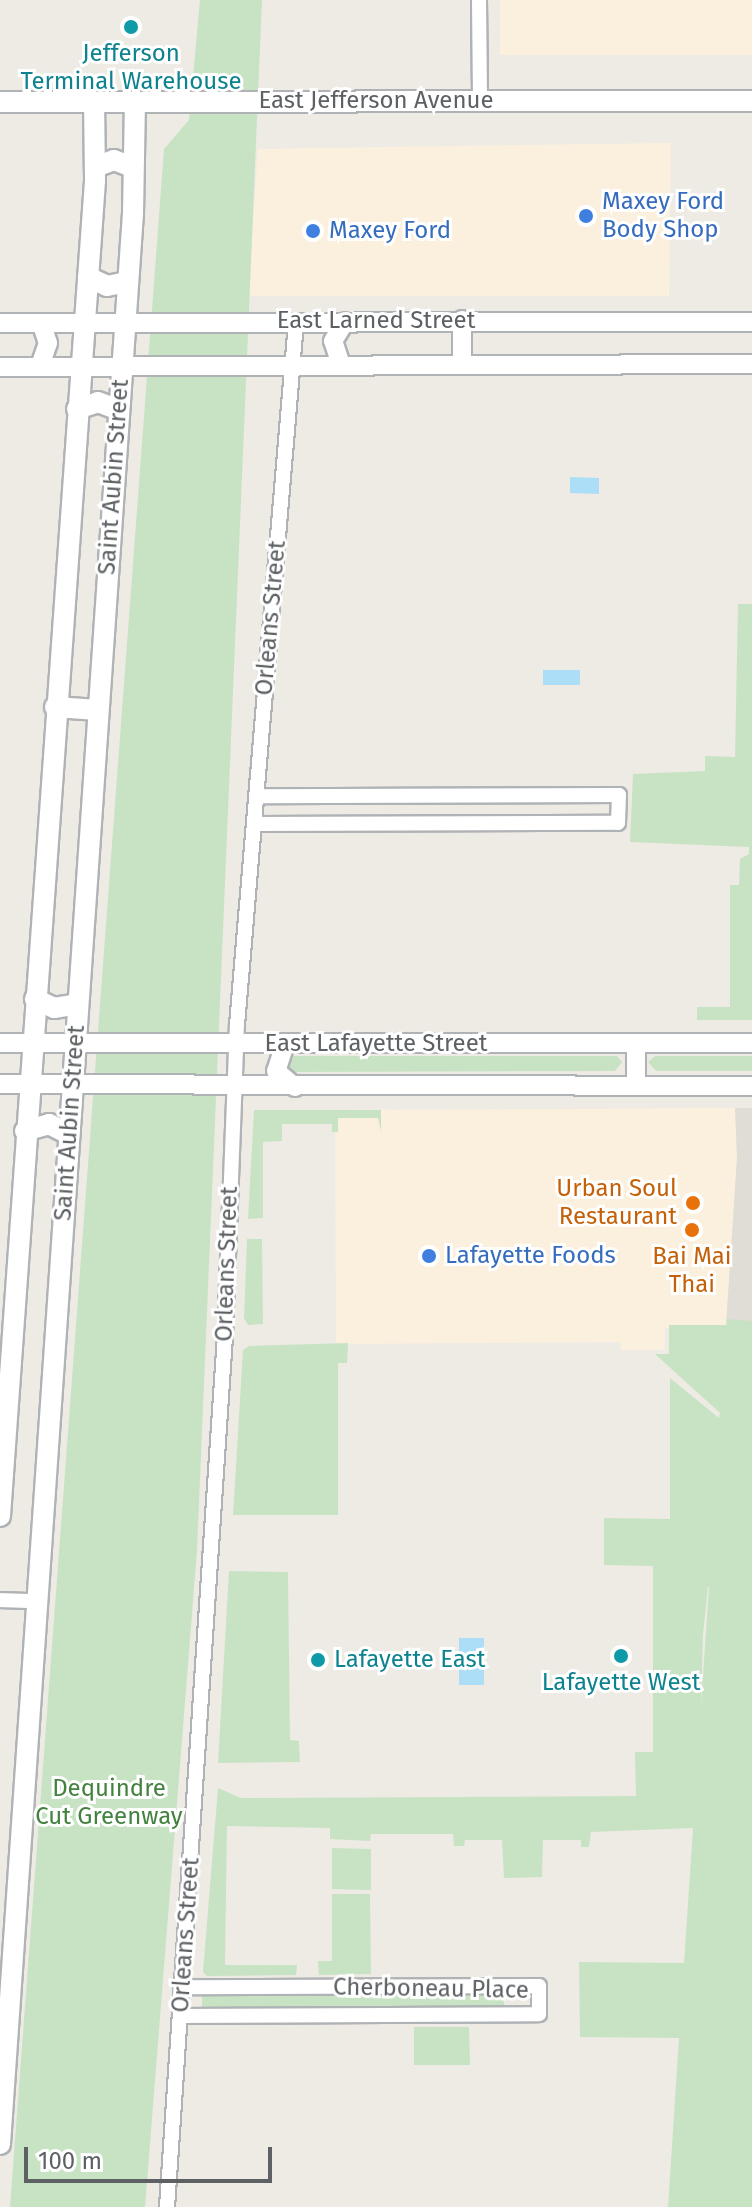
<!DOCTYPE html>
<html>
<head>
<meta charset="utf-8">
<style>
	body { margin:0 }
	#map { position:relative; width:752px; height:2207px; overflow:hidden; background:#eeebe5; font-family:"Fira Sans",sans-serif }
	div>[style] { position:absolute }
	.commercial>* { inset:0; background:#fbf0dd }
	.education>* { inset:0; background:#e0dcd6 }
	.green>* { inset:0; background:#c8e3c4 }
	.water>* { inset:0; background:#acdff7 }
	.roads { filter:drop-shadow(2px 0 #b0b3b6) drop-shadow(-2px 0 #b0b3b6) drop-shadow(0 2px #b0b3b6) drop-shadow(0 -2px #b0b3b6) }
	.minor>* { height:14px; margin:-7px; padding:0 7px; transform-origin:7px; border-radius:7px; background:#fff }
	.tertiary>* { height:18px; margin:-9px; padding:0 9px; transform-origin:9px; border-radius:9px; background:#fff }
	.secondary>* { height:20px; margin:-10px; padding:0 10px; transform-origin:10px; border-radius:10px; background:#fff }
	.dots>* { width:22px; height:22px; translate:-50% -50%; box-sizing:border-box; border:4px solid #fff; border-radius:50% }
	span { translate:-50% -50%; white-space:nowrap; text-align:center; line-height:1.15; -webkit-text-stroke:6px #fff; paint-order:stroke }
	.culture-label { font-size:24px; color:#0d838f }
	.left { translate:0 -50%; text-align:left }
	.street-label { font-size:24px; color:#5d6164 }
	.shop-label { font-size:24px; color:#366cbe }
	.food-label { font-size:24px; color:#c56008 }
	.right { translate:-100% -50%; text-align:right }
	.park-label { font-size:24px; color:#42823e }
	.scale { position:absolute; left:24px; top:2147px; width:248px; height:36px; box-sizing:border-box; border:4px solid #5d6164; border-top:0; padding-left:10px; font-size:24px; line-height:28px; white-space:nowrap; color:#5d6164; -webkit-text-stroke:6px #fff; paint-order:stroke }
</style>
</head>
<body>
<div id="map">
	<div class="commercial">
		<i style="clip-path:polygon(500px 0,752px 0,752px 55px,500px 55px)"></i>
		<i style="clip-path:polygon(671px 143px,669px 296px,248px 296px,258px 149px)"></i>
		<i style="clip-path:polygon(735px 1108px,737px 1158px,726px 1328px,665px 1328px,665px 1350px,621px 1350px,620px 1342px,336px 1344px,335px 1110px)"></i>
	</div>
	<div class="education">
		<i style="clip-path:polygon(735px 1108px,752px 1108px,752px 1403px,721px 1402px,737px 1158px)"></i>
	</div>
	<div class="green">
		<i style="clip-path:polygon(200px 0,262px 0,197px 1551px,145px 2207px,10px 2207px,164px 149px,189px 120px)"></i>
		<i style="clip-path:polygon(738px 604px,752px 604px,752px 1020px,697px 1020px,697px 1007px,730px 1007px,730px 885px,739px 885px,740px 859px,749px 854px,749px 847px,630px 842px,633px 774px,705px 771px,705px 756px,735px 757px)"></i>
		<i style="clip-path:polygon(290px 1056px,617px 1056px,622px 1062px,615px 1071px,290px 1072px,285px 1069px)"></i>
		<i style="clip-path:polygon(655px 1056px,752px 1056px,752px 1071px,656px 1071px,648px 1062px)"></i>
		<i style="clip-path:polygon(254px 1110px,381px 1110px,381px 1132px,378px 1118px,338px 1118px,338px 1132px,332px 1132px,332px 1124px,282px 1124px,282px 1141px,263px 1142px,263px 1218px,248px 1219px)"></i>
		<i style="clip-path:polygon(247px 1239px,262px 1239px,263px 1324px,248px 1325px,244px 1318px)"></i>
		<i style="clip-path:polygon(evenodd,727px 1319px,752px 1321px,752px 2207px,668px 2207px,679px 2038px,580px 2037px,579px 1962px,684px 1963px,693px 1828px,591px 1832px,589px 1847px,581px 1847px,581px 1840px,543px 1840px,542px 1877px,504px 1878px,502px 1840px,465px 1840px,464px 1846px,454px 1846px,453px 1834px,371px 1834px,370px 1841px,330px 1839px,330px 1828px,227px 1826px,225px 1965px,297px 1965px,296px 1975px,207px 1976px,203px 1972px,218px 1788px,241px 1798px,636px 1796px,635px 1752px,653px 1752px,653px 1566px,604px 1565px,604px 1518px,670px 1519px,670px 1378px,719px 1418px,720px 1413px,655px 1354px,669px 1354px,669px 1325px,727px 1325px,727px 1319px,708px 1586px,709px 1587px,701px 1705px,703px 1635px,708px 1586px)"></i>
		<i style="clip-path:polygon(348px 1343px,347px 1363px,338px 1363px,338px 1515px,233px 1515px,243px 1350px,249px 1346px)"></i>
		<i style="clip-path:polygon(229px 1571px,288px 1572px,290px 1740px,299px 1741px,300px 1762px,218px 1763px)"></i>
		<i style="clip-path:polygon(332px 1848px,371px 1849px,371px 1890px,332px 1889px)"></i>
		<i style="clip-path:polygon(332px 1894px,370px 1894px,371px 1974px,319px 1975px,318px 1961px,332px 1961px)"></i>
		<i style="clip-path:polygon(504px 1994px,504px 2006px,202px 2008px,202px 1995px)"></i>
		<i style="clip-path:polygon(414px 2027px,469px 2027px,470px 2065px,414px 2065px)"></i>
	</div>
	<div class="water">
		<i style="clip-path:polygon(570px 477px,599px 478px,599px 494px,570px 493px)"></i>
		<i style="clip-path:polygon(543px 670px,580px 670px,580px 685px,543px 685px)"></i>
		<i style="clip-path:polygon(459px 1638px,484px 1638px,484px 1685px,459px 1685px)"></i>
	</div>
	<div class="roads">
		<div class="minor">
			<i style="left:479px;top:0;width:101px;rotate:89.4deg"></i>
			<i style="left:254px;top:824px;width:364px;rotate:-0.2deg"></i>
			<i style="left:618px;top:823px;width:28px;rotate:-88deg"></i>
			<i style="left:619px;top:795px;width:363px;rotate:179.8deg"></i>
			<i style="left:0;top:1600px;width:37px;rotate:2deg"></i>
			<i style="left:181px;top:2016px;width:358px;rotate:-0.3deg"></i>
			<i style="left:539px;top:2014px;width:28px;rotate:-90deg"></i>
			<i style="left:539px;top:1986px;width:356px;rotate:179.8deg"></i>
			<i style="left:167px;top:2207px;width:874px;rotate:-86.19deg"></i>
			<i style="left:225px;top:1335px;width:310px;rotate:-87.8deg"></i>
			<i style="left:237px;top:1025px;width:704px;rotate:-85.2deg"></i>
		</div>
		<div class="tertiary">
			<i style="left:462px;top:320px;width:45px;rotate:90deg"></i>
			<i style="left:0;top:323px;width:752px;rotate:-0.08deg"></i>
			<i style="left:341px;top:365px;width:25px;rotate:-108deg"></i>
			<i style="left:333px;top:341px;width:22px;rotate:-58deg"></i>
			<i style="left:40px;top:366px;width:24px;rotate:-71deg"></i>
			<i style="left:48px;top:343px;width:21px;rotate:-109deg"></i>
			<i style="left:0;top:367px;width:752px;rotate:-0.23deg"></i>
			<i style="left:0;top:1043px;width:752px"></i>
			<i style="left:285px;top:1044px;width:28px;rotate:108deg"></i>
			<i style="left:276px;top:1071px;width:25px;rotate:40deg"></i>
			<i style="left:636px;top:1044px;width:42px;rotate:90deg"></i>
			<i style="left:0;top:1084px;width:752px;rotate:0.15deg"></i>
		</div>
		<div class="secondary">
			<i style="left:0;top:102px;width:752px;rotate:-0.08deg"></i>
			<i style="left:95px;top:167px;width:20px;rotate:-20deg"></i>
			<i style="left:114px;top:160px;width:19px;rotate:21deg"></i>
			<i style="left:88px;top:277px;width:21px;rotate:25deg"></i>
			<i style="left:107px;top:286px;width:20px;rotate:-11deg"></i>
			<i style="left:77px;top:409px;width:22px;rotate:-18deg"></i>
			<i style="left:98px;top:402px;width:22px;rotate:21deg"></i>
			<i style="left:55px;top:707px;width:43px;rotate:4deg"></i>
			<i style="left:35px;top:999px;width:21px;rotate:25deg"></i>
			<i style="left:54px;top:1008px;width:24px;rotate:-9deg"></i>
			<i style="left:25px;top:1131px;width:25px;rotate:-16deg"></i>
			<i style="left:49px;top:1124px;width:22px;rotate:27deg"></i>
			<i style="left:0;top:1516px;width:1339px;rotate:-85.93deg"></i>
			<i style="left:95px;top:180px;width:78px;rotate:-90.7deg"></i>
			<i style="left:0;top:2144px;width:1935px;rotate:-86.06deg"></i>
			<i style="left:133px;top:214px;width:112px;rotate:-89deg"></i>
		</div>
	</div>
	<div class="dots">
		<i style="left:131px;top:27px;background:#0f9aa8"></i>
		<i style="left:586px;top:216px;background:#3f7fe0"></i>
		<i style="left:313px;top:231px;background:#3f7fe0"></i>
		<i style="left:693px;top:1203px;background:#e8710a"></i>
		<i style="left:692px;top:1230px;background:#e8710a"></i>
		<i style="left:429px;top:1256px;background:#3f7fe0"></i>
		<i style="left:621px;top:1656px;background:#0f9aa8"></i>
		<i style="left:318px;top:1660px;background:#0f9aa8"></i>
	</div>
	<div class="culture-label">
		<span style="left:131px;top:68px">Jefferson<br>Terminal Warehouse</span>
		<span class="left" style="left:334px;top:1660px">Lafayette East</span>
		<span style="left:621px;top:1683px">Lafayette West</span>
	</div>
	<div class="street-label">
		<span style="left:376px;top:101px">East Jefferson Avenue</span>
		<span style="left:376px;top:321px">East Larned Street</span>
		<span style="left:114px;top:477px;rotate:-86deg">Saint Aubin Street</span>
		<span style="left:271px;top:618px;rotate:-85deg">Orleans Street</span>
		<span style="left:376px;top:1044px">East Lafayette Street</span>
		<span style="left:70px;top:1123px;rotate:-86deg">Saint Aubin Street</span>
		<span style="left:227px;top:1264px;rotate:-88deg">Orleans Street</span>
		<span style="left:186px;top:1935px;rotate:-86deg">Orleans Street</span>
		<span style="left:431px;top:1989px;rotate:1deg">Cherboneau Place</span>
	</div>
	<div class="shop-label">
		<span class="left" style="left:602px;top:216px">Maxey Ford<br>Body Shop</span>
		<span class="left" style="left:329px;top:231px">Maxey Ford</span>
		<span class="left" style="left:445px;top:1256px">Lafayette Foods</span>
	</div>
	<div class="food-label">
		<span class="right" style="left:677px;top:1203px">Urban Soul<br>Restaurant</span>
		<span style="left:692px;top:1271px">Bai Mai<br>Thai</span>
	</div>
	<div class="park-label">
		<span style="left:109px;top:1803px">Dequindre<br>Cut Greenway</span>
	</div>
	<div class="scale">100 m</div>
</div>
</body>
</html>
